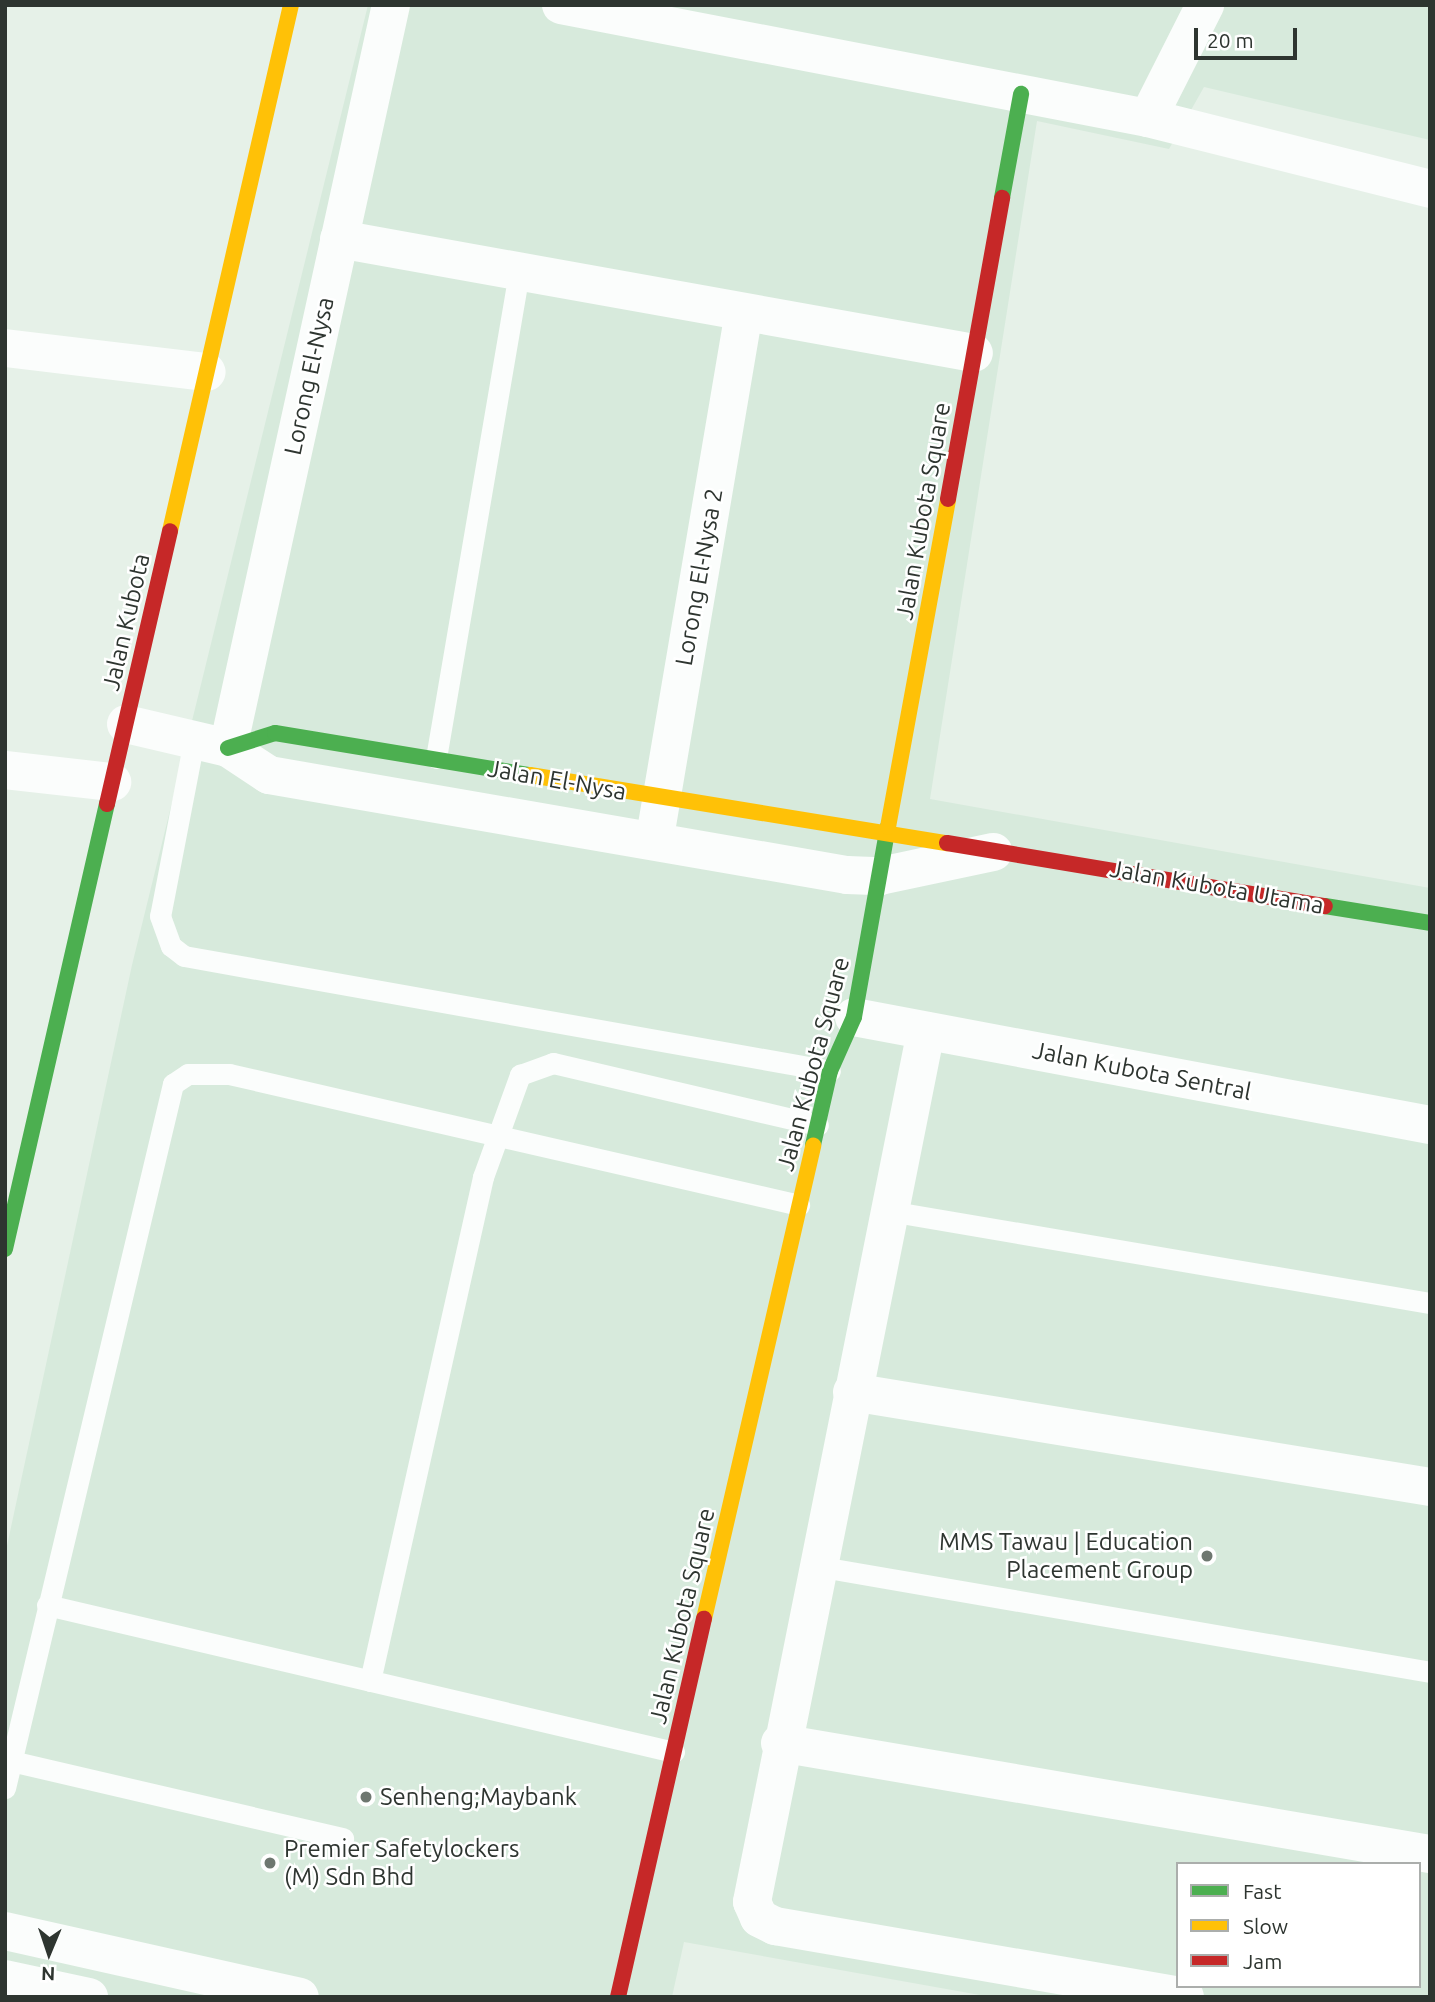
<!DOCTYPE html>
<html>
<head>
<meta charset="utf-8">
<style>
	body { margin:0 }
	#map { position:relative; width:1435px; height:2002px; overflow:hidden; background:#e6f1e8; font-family:Ubuntu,sans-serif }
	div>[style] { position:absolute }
	.built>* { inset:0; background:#d7eadc }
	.lane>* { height:21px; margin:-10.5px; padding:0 10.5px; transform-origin:10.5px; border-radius:10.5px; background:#fbfdfc }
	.street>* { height:38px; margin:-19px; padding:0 19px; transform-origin:19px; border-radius:19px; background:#fbfdfc }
	.fast>* { height:16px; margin:-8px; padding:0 8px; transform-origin:8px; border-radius:8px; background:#4caf50 }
	.slow>* { height:16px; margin:-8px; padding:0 8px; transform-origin:8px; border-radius:8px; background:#ffc107 }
	.jam>* { height:16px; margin:-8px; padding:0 8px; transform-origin:8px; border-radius:8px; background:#c62828 }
	.dots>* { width:19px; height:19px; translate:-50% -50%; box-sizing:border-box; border:4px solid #fff; border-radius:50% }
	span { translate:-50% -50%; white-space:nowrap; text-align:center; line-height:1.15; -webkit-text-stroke:5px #fff; paint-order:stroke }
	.street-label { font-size:24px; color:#2e3530 }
	.poi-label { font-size:24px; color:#2e3530 }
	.right { translate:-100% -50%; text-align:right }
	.left { translate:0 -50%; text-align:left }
	.frame { position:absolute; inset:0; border:7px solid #2e3530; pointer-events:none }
	.legend { position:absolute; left:1176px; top:1862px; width:245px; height:126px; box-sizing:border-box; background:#fff; border:2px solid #abaeac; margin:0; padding:9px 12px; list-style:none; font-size:21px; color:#2e3530 }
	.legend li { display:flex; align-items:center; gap:14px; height:35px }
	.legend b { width:35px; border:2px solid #abaeac }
	.north { position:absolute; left:14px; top:1918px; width:70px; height:70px; -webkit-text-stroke:5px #fff; paint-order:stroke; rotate:182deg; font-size:19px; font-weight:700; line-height:28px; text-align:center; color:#2e3530 }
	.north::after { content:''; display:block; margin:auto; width:24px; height:32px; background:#2e3530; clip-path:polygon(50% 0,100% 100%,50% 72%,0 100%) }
	.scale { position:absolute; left:1194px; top:28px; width:103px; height:32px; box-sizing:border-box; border:4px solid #2e3530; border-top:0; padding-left:9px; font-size:21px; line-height:24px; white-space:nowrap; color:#2e3530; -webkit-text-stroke:5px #fff; paint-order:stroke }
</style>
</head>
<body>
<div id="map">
	<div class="built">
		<i style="clip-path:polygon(evenodd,368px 5px,1430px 5px,1430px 140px,1204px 87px,1169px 149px,1037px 121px,930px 799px,1430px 888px,1430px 1997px,991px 1997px,684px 1942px,672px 1997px,5px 1997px,5px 1555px,132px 965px,368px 5px,1178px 1864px,1419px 1864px,1419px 1986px,1178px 1986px,1178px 1864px)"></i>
	</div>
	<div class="lane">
		<i style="left:194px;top:740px;width:179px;rotate:100.9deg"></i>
		<i style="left:160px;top:916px;width:32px;rotate:70deg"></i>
		<i style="left:171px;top:946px;width:16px;rotate:38deg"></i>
		<i style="left:184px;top:956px;width:656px;rotate:10.09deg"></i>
		<i style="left:436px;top:758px;width:494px;rotate:-80.3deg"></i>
		<i style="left:889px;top:1211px;width:549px;rotate:9.65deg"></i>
		<i style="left:816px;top:1566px;width:623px;rotate:9.79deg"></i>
		<i style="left:47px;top:1605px;width:644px;rotate:13.19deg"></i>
		<i style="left:370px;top:1681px;width:517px;rotate:-77.36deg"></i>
		<i style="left:483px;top:1177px;width:109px;rotate:-70.1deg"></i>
		<i style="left:520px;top:1075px;width:35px;rotate:-20deg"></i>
		<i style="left:553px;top:1063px;width:272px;rotate:13.2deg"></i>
		<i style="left:11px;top:1761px;width:341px;rotate:13.1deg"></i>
		<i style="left:5px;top:1788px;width:724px;rotate:-76.58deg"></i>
		<i style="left:173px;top:1084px;width:18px;rotate:-34deg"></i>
		<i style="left:188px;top:1074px;width:41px"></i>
		<i style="left:229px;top:1074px;width:585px;rotate:12.94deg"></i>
	</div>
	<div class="street">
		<i style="left:561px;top:5px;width:598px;rotate:10.9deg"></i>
		<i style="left:1148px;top:118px;width:291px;rotate:14.1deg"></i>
		<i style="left:1148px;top:118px;width:127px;rotate:-63.2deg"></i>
		<i style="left:339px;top:239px;width:645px;rotate:10.18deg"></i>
		<i style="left:5px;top:348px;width:203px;rotate:6.8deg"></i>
		<i style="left:126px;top:724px;width:105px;rotate:13.2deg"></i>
		<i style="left:228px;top:748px;width:49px;rotate:33.4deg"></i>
		<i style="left:269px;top:775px;width:587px;rotate:9.82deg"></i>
		<i style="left:847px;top:875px;width:33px;rotate:2deg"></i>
		<i style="left:880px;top:876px;width:116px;rotate:-12deg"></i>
		<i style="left:228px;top:748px;width:761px;rotate:-77.63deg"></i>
		<i style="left:5px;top:770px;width:108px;rotate:6.4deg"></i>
		<i style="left:656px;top:831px;width:526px;rotate:-80.38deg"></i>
		<i style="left:854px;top:1017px;width:586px;rotate:10.62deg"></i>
		<i style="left:926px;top:1031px;width:888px;rotate:101.3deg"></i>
		<i style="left:752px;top:1902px;width:17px;rotate:66deg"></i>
		<i style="left:759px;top:1918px;width:18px;rotate:27deg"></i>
		<i style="left:775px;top:1926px;width:416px;rotate:9.8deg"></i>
		<i style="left:852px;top:1392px;width:586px;rotate:9.33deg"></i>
		<i style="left:780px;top:1743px;width:659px;rotate:9.69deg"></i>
		<i style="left:5px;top:1931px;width:302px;rotate:12.6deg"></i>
		<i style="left:5px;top:1979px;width:86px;rotate:12.1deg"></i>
	</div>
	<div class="fast">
		<i style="left:1002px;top:198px;width:106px;rotate:-79.6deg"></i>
		<i style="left:228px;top:748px;width:49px;rotate:-17.7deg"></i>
		<i style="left:275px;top:733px;width:258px;rotate:9.4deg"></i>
		<i style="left:1325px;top:906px;width:106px;rotate:9.2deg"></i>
		<i style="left:813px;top:1145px;width:76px;rotate:-77.1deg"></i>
		<i style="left:830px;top:1071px;width:59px;rotate:-66deg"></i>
		<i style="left:854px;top:1017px;width:193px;rotate:-79.9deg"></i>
		<i style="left:5px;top:1249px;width:457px;rotate:-77.1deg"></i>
	</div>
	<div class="slow">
		<i style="left:170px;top:531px;width:540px;rotate:-77.05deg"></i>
		<i style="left:530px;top:775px;width:423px;rotate:9.3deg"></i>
		<i style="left:888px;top:827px;width:333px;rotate:-79.6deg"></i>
		<i style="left:704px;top:1619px;width:486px;rotate:-77deg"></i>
	</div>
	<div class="jam">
		<i style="left:948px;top:499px;width:306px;rotate:-79.8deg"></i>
		<i style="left:107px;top:804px;width:280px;rotate:-77deg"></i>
		<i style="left:947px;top:843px;width:383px;rotate:9.5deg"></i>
		<i style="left:618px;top:1997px;width:388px;rotate:-77.2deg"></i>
	</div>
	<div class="dots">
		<i style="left:1207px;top:1556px;background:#6e7770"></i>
		<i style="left:366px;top:1797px;background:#6e7770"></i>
		<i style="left:270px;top:1863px;background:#6e7770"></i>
	</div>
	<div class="street-label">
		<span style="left:309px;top:376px;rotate:-78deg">Lorong El-Nysa</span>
		<span style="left:923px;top:511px;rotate:-80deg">Jalan Kubota Square</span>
		<span style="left:699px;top:577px;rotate:-80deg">Lorong El-Nysa 2</span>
		<span style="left:126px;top:622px;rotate:-77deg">Jalan Kubota</span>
		<span style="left:557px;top:780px;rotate:10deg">Jalan El-Nysa</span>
		<span style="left:1217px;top:887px;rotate:10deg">Jalan Kubota Utama</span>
		<span style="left:813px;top:1064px;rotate:-75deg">Jalan Kubota Square</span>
		<span style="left:1142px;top:1071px;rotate:11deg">Jalan Kubota Sentral</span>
		<span style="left:682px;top:1616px;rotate:-77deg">Jalan Kubota Square</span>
	</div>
	<div class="poi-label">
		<span class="right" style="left:1193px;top:1556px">MMS Tawau | Education<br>Placement Group</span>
		<span class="left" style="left:380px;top:1797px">Senheng;Maybank</span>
		<span class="left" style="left:284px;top:1863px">Premier Safetylockers<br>(M) Sdn Bhd</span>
	</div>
	<div class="frame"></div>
	<ul class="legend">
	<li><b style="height:9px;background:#4caf50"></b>Fast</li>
	<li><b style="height:9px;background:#ffc107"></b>Slow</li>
	<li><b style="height:9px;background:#c62828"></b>Jam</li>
	</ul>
	<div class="north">N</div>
	<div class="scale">20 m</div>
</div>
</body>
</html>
